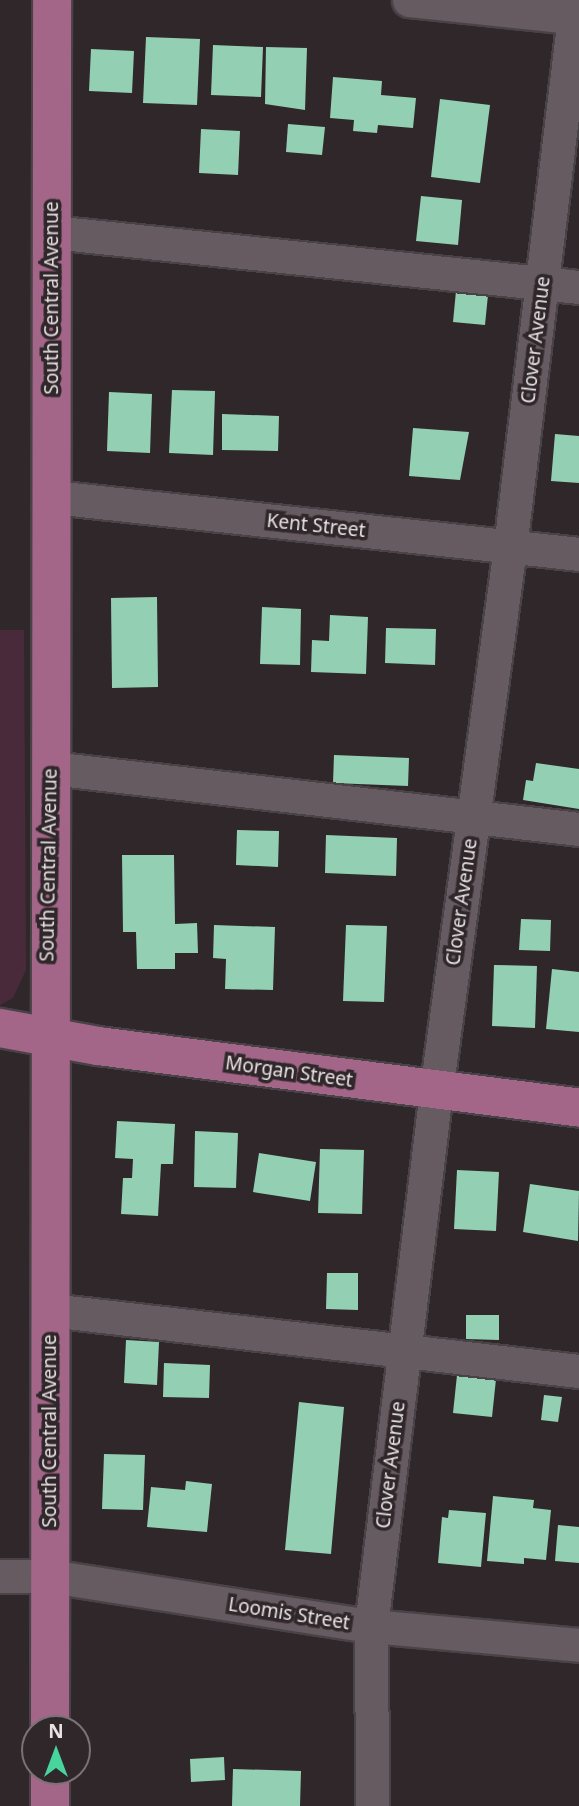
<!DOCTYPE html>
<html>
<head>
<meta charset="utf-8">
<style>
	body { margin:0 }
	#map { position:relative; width:579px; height:1806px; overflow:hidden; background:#30272b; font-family:"Noto Sans",sans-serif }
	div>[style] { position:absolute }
	.green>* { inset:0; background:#492a3a }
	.building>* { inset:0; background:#93d0b3 }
	.roads { filter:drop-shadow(2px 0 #494246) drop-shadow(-2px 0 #494246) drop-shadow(0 2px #494246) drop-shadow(0 -2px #494246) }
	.minor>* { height:33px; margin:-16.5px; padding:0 16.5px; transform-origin:16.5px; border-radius:16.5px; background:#655b60 }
	.major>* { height:38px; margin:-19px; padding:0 19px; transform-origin:19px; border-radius:19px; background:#a46688 }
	span { translate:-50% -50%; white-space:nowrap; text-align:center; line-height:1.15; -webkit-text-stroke:7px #30272b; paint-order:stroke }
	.street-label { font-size:19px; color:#e8e2e4 }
	.north { position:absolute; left:21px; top:1715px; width:70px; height:70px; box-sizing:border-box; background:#30272b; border:2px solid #7a7275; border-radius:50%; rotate:0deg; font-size:19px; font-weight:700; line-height:28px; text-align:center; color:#e8e2e4 }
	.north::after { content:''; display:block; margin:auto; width:24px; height:32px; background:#47d49d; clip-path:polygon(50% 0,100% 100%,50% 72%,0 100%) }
</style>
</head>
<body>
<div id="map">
	<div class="green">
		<i style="clip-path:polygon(0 630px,24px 630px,26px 970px,13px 998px,0 1005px)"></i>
	</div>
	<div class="building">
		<i style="clip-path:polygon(146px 37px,200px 39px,197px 105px,143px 103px)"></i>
		<i style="clip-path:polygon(213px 45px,263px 47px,261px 97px,211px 95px)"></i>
		<i style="clip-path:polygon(266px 47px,307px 48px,305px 110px,265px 104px)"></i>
		<i style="clip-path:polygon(91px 49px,134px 51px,132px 93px,89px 91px)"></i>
		<i style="clip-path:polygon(333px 77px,382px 81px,381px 95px,416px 98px,413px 128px,378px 125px,377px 133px,353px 131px,354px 120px,330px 118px)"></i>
		<i style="clip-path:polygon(440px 99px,490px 105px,480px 183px,431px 177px)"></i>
		<i style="clip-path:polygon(288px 124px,325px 127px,322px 155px,286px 152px)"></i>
		<i style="clip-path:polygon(201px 129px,240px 131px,238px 175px,199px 173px)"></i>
		<i style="clip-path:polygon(421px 196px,462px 200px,458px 245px,416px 241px)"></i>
		<i style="clip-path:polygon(456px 291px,488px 295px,485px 325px,453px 322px)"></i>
		<i style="clip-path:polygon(172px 390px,215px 391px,213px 455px,169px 453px)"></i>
		<i style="clip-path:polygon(109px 392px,152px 394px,150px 453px,107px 451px)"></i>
		<i style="clip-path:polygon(222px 414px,279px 416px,278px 451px,222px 450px)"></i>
		<i style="clip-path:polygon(413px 428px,469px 432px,460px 480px,409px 476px)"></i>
		<i style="clip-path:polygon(555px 434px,579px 436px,579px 483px,551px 481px)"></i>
		<i style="clip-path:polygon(157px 597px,158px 687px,112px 688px,111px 598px)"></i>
		<i style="clip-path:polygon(262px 607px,301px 609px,300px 665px,260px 664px)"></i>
		<i style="clip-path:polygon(330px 615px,368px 617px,366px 674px,311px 672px,312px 640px,329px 641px)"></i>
		<i style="clip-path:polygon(386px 628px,436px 629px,435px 665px,385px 663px)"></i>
		<i style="clip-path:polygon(334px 755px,409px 758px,408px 786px,333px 783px)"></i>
		<i style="clip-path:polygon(536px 763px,579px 769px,579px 809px,523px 800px,526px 780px,533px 781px)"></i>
		<i style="clip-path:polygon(237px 830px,279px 831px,278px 867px,236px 865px)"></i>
		<i style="clip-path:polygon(326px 835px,397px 838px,396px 876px,325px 873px)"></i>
		<i style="clip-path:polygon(122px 855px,174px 855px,175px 924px,197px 923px,198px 953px,175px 953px,175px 969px,137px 969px,136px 932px,123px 932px)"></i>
		<i style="clip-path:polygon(521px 919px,551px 920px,550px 951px,519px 950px)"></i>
		<i style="clip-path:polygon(214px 925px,275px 927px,273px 990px,225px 989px,226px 959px,213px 958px)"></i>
		<i style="clip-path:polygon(346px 925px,387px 926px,384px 1002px,343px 1001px)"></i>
		<i style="clip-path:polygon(494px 965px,537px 966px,535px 1028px,492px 1026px)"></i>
		<i style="clip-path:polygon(552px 969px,579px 972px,579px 1032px,546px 1029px)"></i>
		<i style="clip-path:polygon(117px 1121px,175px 1124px,173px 1164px,161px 1164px,158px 1216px,121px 1214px,123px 1178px,132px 1178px,133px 1159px,115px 1158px)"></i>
		<i style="clip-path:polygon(195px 1131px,238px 1133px,236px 1188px,194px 1187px)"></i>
		<i style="clip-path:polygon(320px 1149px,364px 1150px,362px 1214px,318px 1213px)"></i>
		<i style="clip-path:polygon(259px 1153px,316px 1162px,310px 1201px,253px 1192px)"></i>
		<i style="clip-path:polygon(457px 1170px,499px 1172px,496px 1231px,454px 1229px)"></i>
		<i style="clip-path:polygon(530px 1184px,579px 1191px,578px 1241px,523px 1232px)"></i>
		<i style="clip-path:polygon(327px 1273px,358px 1273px,358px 1310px,326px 1309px)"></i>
		<i style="clip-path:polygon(466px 1315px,499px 1315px,499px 1340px,466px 1339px)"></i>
		<i style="clip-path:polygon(126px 1340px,159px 1342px,157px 1385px,124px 1383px)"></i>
		<i style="clip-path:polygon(164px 1363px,210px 1365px,209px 1398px,163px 1397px)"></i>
		<i style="clip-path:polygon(457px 1375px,496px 1379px,492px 1417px,453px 1413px)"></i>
		<i style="clip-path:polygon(544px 1395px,562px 1397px,558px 1422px,541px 1420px)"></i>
		<i style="clip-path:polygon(299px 1402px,344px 1407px,331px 1554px,285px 1550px)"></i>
		<i style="clip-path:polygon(104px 1454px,145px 1455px,143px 1510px,102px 1509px)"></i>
		<i style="clip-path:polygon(186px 1481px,212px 1484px,207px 1532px,147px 1527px,151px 1487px,185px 1490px)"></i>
		<i style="clip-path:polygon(493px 1496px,534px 1500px,533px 1508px,551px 1510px,546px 1560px,524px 1558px,524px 1564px,487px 1561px)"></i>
		<i style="clip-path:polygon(449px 1510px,486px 1513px,481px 1567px,438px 1563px,442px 1517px,448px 1518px)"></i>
		<i style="clip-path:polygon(558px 1525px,579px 1527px,579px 1563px,555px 1561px)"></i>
		<i style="clip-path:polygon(224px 1757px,225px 1780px,191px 1782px,190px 1759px)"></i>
		<i style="clip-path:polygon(233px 1769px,301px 1771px,300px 1806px,232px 1806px)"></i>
	</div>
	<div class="roads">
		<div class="minor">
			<i style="left:409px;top:0;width:171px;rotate:6deg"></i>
			<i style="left:52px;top:232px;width:530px;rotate:5.96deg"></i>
			<i style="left:53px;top:497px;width:529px;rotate:6.18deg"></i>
			<i style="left:51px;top:768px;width:532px;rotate:6.59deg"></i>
			<i style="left:50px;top:1310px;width:533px;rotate:6.58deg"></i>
			<i style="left:0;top:1576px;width:50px"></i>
			<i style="left:50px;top:1576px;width:325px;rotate:8.9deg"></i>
			<i style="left:371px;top:1626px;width:209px;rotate:5.2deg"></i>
			<i style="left:372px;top:1806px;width:180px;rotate:-90.3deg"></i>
			<i style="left:371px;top:1626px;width:539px;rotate:-83.07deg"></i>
			<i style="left:436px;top:1091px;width:549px;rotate:-82.25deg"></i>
			<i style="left:510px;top:547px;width:551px;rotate:-83.12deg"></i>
		</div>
		<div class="major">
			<i style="left:0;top:1028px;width:100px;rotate:10.4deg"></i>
			<i style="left:98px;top:1046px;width:485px;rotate:7.3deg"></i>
			<i style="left:50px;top:1729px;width:1729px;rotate:-89.93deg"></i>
			<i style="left:50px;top:1771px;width:35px;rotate:90deg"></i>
		</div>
	</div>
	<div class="street-label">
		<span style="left:52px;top:298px;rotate:-90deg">South Central Avenue</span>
		<span style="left:536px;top:340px;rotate:-83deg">Clover Avenue</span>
		<span style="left:316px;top:526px;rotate:6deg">Kent Street</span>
		<span style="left:49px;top:865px;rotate:-89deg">South Central Avenue</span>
		<span style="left:462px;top:902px;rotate:-82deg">Clover Avenue</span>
		<span style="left:289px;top:1072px;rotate:8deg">Morgan Street</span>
		<span style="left:50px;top:1431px;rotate:-90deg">South Central Avenue</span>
		<span style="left:391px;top:1465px;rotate:-83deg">Clover Avenue</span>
		<span style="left:289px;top:1614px;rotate:9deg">Loomis Street</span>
	</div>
	<div class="north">N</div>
</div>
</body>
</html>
